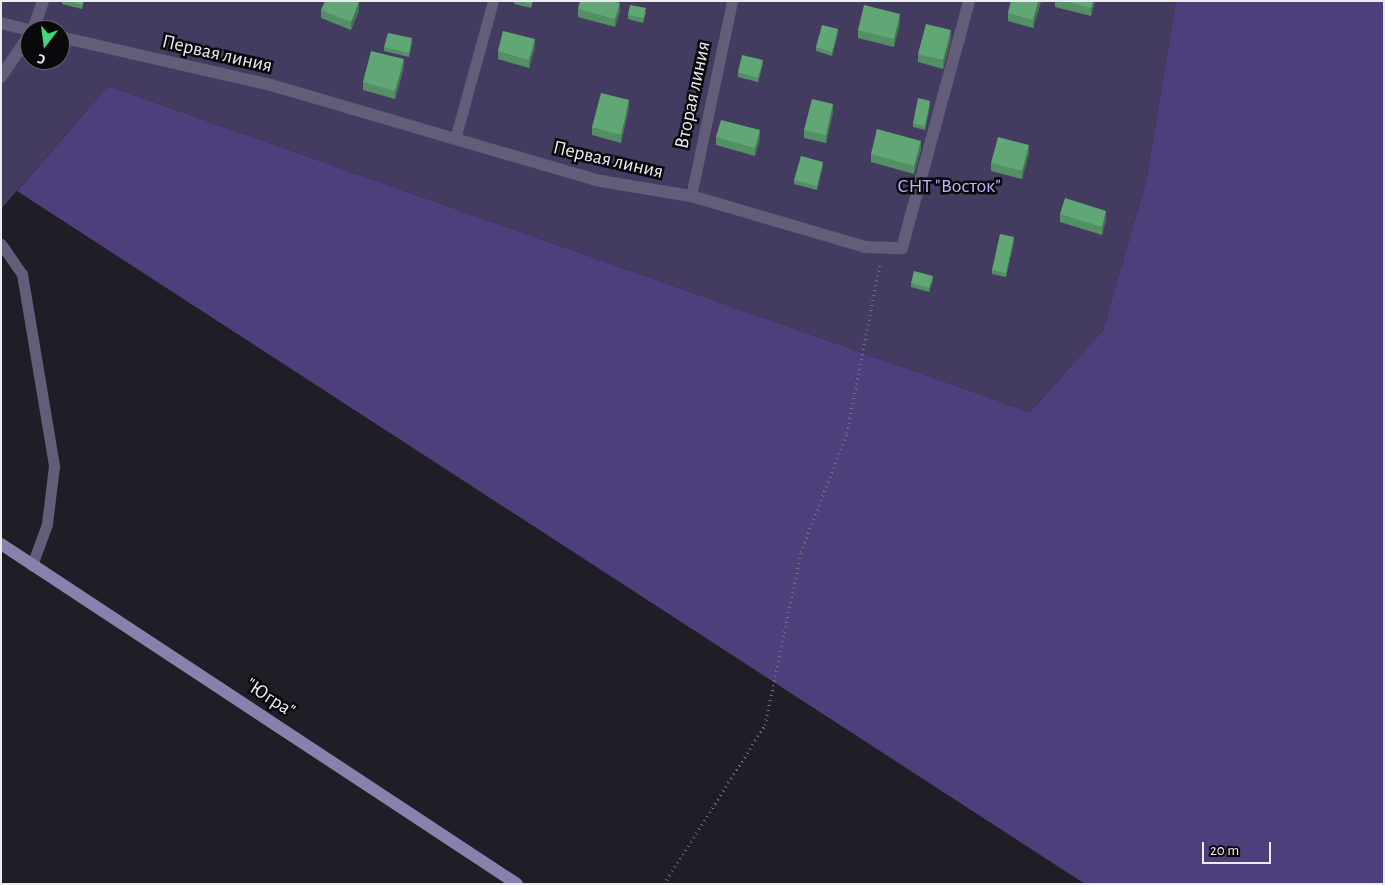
<!DOCTYPE html>
<html>
<head>
<meta charset="utf-8">
<style>
	body { margin:0 }
	#map { position:relative; width:1385px; height:885px; overflow:hidden; background:#1f1d25; font-family:"Alegreya Sans",sans-serif }
	div>[style] { position:absolute }
	.green>* { inset:0; background:#443b61 }
	.forest>* { inset:0; background:#4f3e7c }
	.path>* { height:3px; margin-top:-1.5px; transform-origin:0; background:repeating-linear-gradient(90deg,#727077 0 1px,transparent 0 5px) }
	.service>* { height:11px; margin:-5.5px; padding:0 5.5px; transform-origin:5.5px; border-radius:5.5px; background:#635d79 }
	.minor>* { height:12px; margin:-6px; padding:0 6px; transform-origin:6px; border-radius:6px; background:#635d79 }
	.secondary>* { height:12px; margin:-6px; padding:0 6px; transform-origin:6px; border-radius:6px; background:#8a80ae }
	.wall>* { inset:0; background:#539065 }
	.shaded-wall>* { inset:0; background:#447552 }
	.building>* { inset:0; background:#61a775 }
	span { translate:-50% -50%; white-space:nowrap; text-align:center; line-height:1.15; -webkit-text-stroke:5px #09080b; paint-order:stroke }
	.street-label { font-size:20px; color:#ecebf0 }
	.park-label { font-size:20px; color:#c2b2fd }
	.frame { position:absolute; inset:0; border:2px solid #ecebf0; pointer-events:none }
	.north { position:absolute; left:20px; top:20px; width:50px; height:50px; box-sizing:border-box; background:#09080b; border:1px solid #646367; border-radius:50%; rotate:195deg; font-size:14px; font-weight:700; line-height:20px; text-align:center; color:#ecebf0 }
	.north::after { content:''; display:block; margin:auto; width:18px; height:22px; background:#41d77c; clip-path:polygon(50% 0,100% 100%,50% 72%,0 100%) }
	.scale { position:absolute; left:1202px; top:842px; width:69px; height:22px; box-sizing:border-box; border:2px solid #ecebf0; border-top:0; padding-left:6px; font-size:15px; line-height:18px; white-space:nowrap; color:#ecebf0; -webkit-text-stroke:4px #09080b; paint-order:stroke }
</style>
</head>
<body>
<div id="map">
	<div class="green">
		<i style="clip-path:polygon(evenodd,1px 1px,1176px 1px,1147px 177px,1103px 330px,1030px 412px,108px 86px,1px 209px,1px 1px,30px 30px,60px 30px,60px 60px,30px 60px,30px 30px)"></i>
	</div>
	<div class="forest">
		<i style="clip-path:polygon(1176px 1px,1384px 1px,1384px 884px,1085px 884px,17px 191px,108px 86px,1030px 412px,1103px 330px,1147px 177px)"></i>
	</div>
	<div class="path">
		<i style="left:664px;top:884px;width:188px;rotate:-57.6deg"></i>
		<i style="left:765px;top:725px;width:177px;rotate:-78.2deg"></i>
		<i style="left:801px;top:552px;width:128px;rotate:-68.9deg"></i>
		<i style="left:847px;top:433px;width:172px;rotate:-79deg"></i>
	</div>
	<div class="service">
		<i style="left:455px;top:139px;width:143px;rotate:-74.6deg"></i>
		<i style="left:691px;top:196px;width:199px;rotate:-78.1deg"></i>
		<i style="left:1px;top:244px;width:37px;rotate:55deg"></i>
		<i style="left:22px;top:274px;width:195px;rotate:80.5deg"></i>
		<i style="left:54px;top:466px;width:58px;rotate:96.9deg"></i>
		<i style="left:47px;top:524px;width:44px;rotate:110.1deg"></i>
	</div>
	<div class="minor">
		<i style="left:1px;top:23px;width:30px;rotate:14deg"></i>
		<i style="left:33px;top:30px;width:31px;rotate:-71deg"></i>
		<i style="left:60px;top:37px;width:216px;rotate:12.8deg"></i>
		<i style="left:271px;top:85px;width:338px;rotate:16.3deg"></i>
		<i style="left:595px;top:180px;width:97px;rotate:9.5deg"></i>
		<i style="left:691px;top:196px;width:181px;rotate:16.3deg"></i>
		<i style="left:865px;top:247px;width:37px;rotate:2deg"></i>
		<i style="left:902px;top:248px;width:256px;rotate:-74.8deg"></i>
		<i style="left:1px;top:77px;width:52px;rotate:-56deg"></i>
	</div>
	<div class="secondary">
		<i style="left:1px;top:544px;width:618px;rotate:33.38deg"></i>
	</div>
	<div class="wall">
		<i style="clip-path:polygon(62px 1px,84px 1px,82px 9px,62px 4px)"></i>
		<i style="clip-path:polygon(514px 1px,533px 1px,531px 8px,514px 4px)"></i>
		<i style="clip-path:polygon(1011px 1px,1041px 1px,1033px 28px,1008px 21px,1008px 13px)"></i>
		<i style="clip-path:polygon(1055px 1px,1095px 1px,1091px 16px,1055px 7px)"></i>
		<i style="clip-path:polygon(578px 9px,620px 11px,615px 27px,578px 17px)"></i>
		<i style="clip-path:polygon(321px 10px,359px 10px,351px 30px,321px 18px)"></i>
		<i style="clip-path:polygon(646px 12px,643px 23px,628px 19px,628px 15px)"></i>
		<i style="clip-path:polygon(900px 22px,894px 47px,858px 38px,858px 30px)"></i>
		<i style="clip-path:polygon(838px 33px,832px 56px,816px 51px,816px 47px)"></i>
		<i style="clip-path:polygon(951px 38px,943px 69px,918px 62px,918px 54px)"></i>
		<i style="clip-path:polygon(412px 42px,409px 57px,384px 51px,384px 47px)"></i>
		<i style="clip-path:polygon(535px 47px,529px 68px,498px 59px,498px 51px)"></i>
		<i style="clip-path:polygon(763px 64px,758px 82px,738px 77px,738px 72px)"></i>
		<i style="clip-path:polygon(404px 67px,395px 99px,363px 90px,363px 82px)"></i>
		<i style="clip-path:polygon(930px 105px,925px 130px,913px 127px,913px 123px)"></i>
		<i style="clip-path:polygon(629px 108px,621px 143px,592px 135px,592px 127px)"></i>
		<i style="clip-path:polygon(833px 112px,826px 143px,804px 138px,804px 130px)"></i>
		<i style="clip-path:polygon(716px 137px,760px 138px,755px 156px,716px 145px)"></i>
		<i style="clip-path:polygon(921px 149px,914px 174px,871px 162px,871px 154px)"></i>
		<i style="clip-path:polygon(1029px 153px,1022px 179px,991px 171px,991px 163px)"></i>
		<i style="clip-path:polygon(823px 166px,817px 190px,794px 184px,794px 180px)"></i>
		<i style="clip-path:polygon(1060px 214px,1106px 219px,1102px 235px,1060px 222px)"></i>
		<i style="clip-path:polygon(1014px 241px,1006px 277px,992px 274px,992px 270px)"></i>
		<i style="clip-path:polygon(933px 280px,929px 292px,911px 287px,911px 283px)"></i>
	</div>
	<div class="shaded-wall">
		<i style="clip-path:polygon(1038px 1px,1041px 1px,1033px 28px,1033px 20px)"></i>
		<i style="clip-path:polygon(1093px 1px,1095px 1px,1091px 16px,1091px 8px)"></i>
		<i style="clip-path:polygon(359px 2px,359px 10px,351px 30px,351px 22px)"></i>
		<i style="clip-path:polygon(620px 3px,620px 11px,615px 27px,615px 19px)"></i>
		<i style="clip-path:polygon(900px 14px,900px 22px,894px 47px,894px 39px)"></i>
		<i style="clip-path:polygon(838px 29px,838px 33px,832px 56px,832px 52px)"></i>
		<i style="clip-path:polygon(951px 30px,951px 38px,943px 69px,943px 60px)"></i>
		<i style="clip-path:polygon(412px 38px,412px 42px,409px 57px,409px 53px)"></i>
		<i style="clip-path:polygon(535px 39px,535px 47px,529px 68px,529px 60px)"></i>
		<i style="clip-path:polygon(404px 59px,404px 67px,395px 99px,395px 91px)"></i>
		<i style="clip-path:polygon(763px 60px,763px 64px,758px 82px,758px 78px)"></i>
		<i style="clip-path:polygon(629px 100px,629px 108px,621px 143px,621px 135px)"></i>
		<i style="clip-path:polygon(930px 101px,930px 105px,925px 130px,925px 126px)"></i>
		<i style="clip-path:polygon(833px 104px,833px 112px,826px 143px,826px 135px)"></i>
		<i style="clip-path:polygon(760px 130px,760px 138px,755px 156px,755px 148px)"></i>
		<i style="clip-path:polygon(921px 141px,921px 149px,914px 174px,914px 166px)"></i>
		<i style="clip-path:polygon(1029px 145px,1029px 153px,1022px 179px,1022px 171px)"></i>
		<i style="clip-path:polygon(823px 162px,823px 166px,817px 190px,817px 186px)"></i>
		<i style="clip-path:polygon(1106px 211px,1106px 219px,1102px 235px,1102px 227px)"></i>
		<i style="clip-path:polygon(1014px 237px,1014px 241px,1006px 277px,1006px 273px)"></i>
		<i style="clip-path:polygon(933px 276px,933px 280px,929px 292px,929px 288px)"></i>
	</div>
	<div class="building">
		<i style="clip-path:polygon(68px 1px,83px 1px,82px 5px)"></i>
		<i style="clip-path:polygon(325px 1px,357px 1px,359px 2px,351px 22px,321px 10px)"></i>
		<i style="clip-path:polygon(521px 1px,532px 1px,531px 4px)"></i>
		<i style="clip-path:polygon(580px 1px,612px 1px,620px 3px,615px 19px,578px 9px)"></i>
		<i style="clip-path:polygon(1011px 1px,1038px 1px,1033px 20px,1008px 13px)"></i>
		<i style="clip-path:polygon(1065px 1px,1093px 1px,1091px 8px)"></i>
		<i style="clip-path:polygon(630px 5px,646px 8px,643px 18px,628px 15px)"></i>
		<i style="clip-path:polygon(864px 5px,900px 14px,894px 39px,858px 30px)"></i>
		<i style="clip-path:polygon(926px 24px,951px 30px,943px 60px,918px 54px)"></i>
		<i style="clip-path:polygon(822px 25px,838px 29px,832px 52px,816px 47px)"></i>
		<i style="clip-path:polygon(503px 31px,535px 39px,529px 60px,498px 51px)"></i>
		<i style="clip-path:polygon(388px 33px,412px 38px,409px 53px,384px 47px)"></i>
		<i style="clip-path:polygon(371px 51px,404px 59px,395px 91px,363px 82px)"></i>
		<i style="clip-path:polygon(742px 55px,763px 60px,758px 78px,738px 72px)"></i>
		<i style="clip-path:polygon(601px 93px,629px 100px,621px 135px,592px 127px)"></i>
		<i style="clip-path:polygon(918px 98px,930px 101px,925px 126px,913px 123px)"></i>
		<i style="clip-path:polygon(812px 99px,833px 104px,826px 135px,804px 130px)"></i>
		<i style="clip-path:polygon(721px 120px,760px 130px,755px 148px,716px 137px)"></i>
		<i style="clip-path:polygon(877px 129px,921px 141px,914px 166px,871px 154px)"></i>
		<i style="clip-path:polygon(998px 137px,1029px 145px,1022px 171px,991px 163px)"></i>
		<i style="clip-path:polygon(801px 156px,823px 162px,817px 186px,794px 180px)"></i>
		<i style="clip-path:polygon(1065px 198px,1106px 211px,1102px 227px,1060px 214px)"></i>
		<i style="clip-path:polygon(1000px 234px,1014px 237px,1006px 273px,992px 270px)"></i>
		<i style="clip-path:polygon(914px 271px,933px 276px,929px 288px,911px 283px)"></i>
	</div>
	<div class="street-label">
		<span style="left:217px;top:54px;rotate:13deg">Первая линия</span>
		<span style="left:693px;top:95px;rotate:-78deg">Вторая линия</span>
		<span style="left:608px;top:160px;rotate:13deg">Первая линия</span>
		<span style="left:270px;top:698px;rotate:33deg">"Югра"</span>
	</div>
	<div class="park-label">
		<span style="left:949px;top:186px">СНТ "Восток"</span>
	</div>
	<div class="frame"></div>
	<div class="north">С</div>
	<div class="scale">20 m</div>
</div>
</body>
</html>
